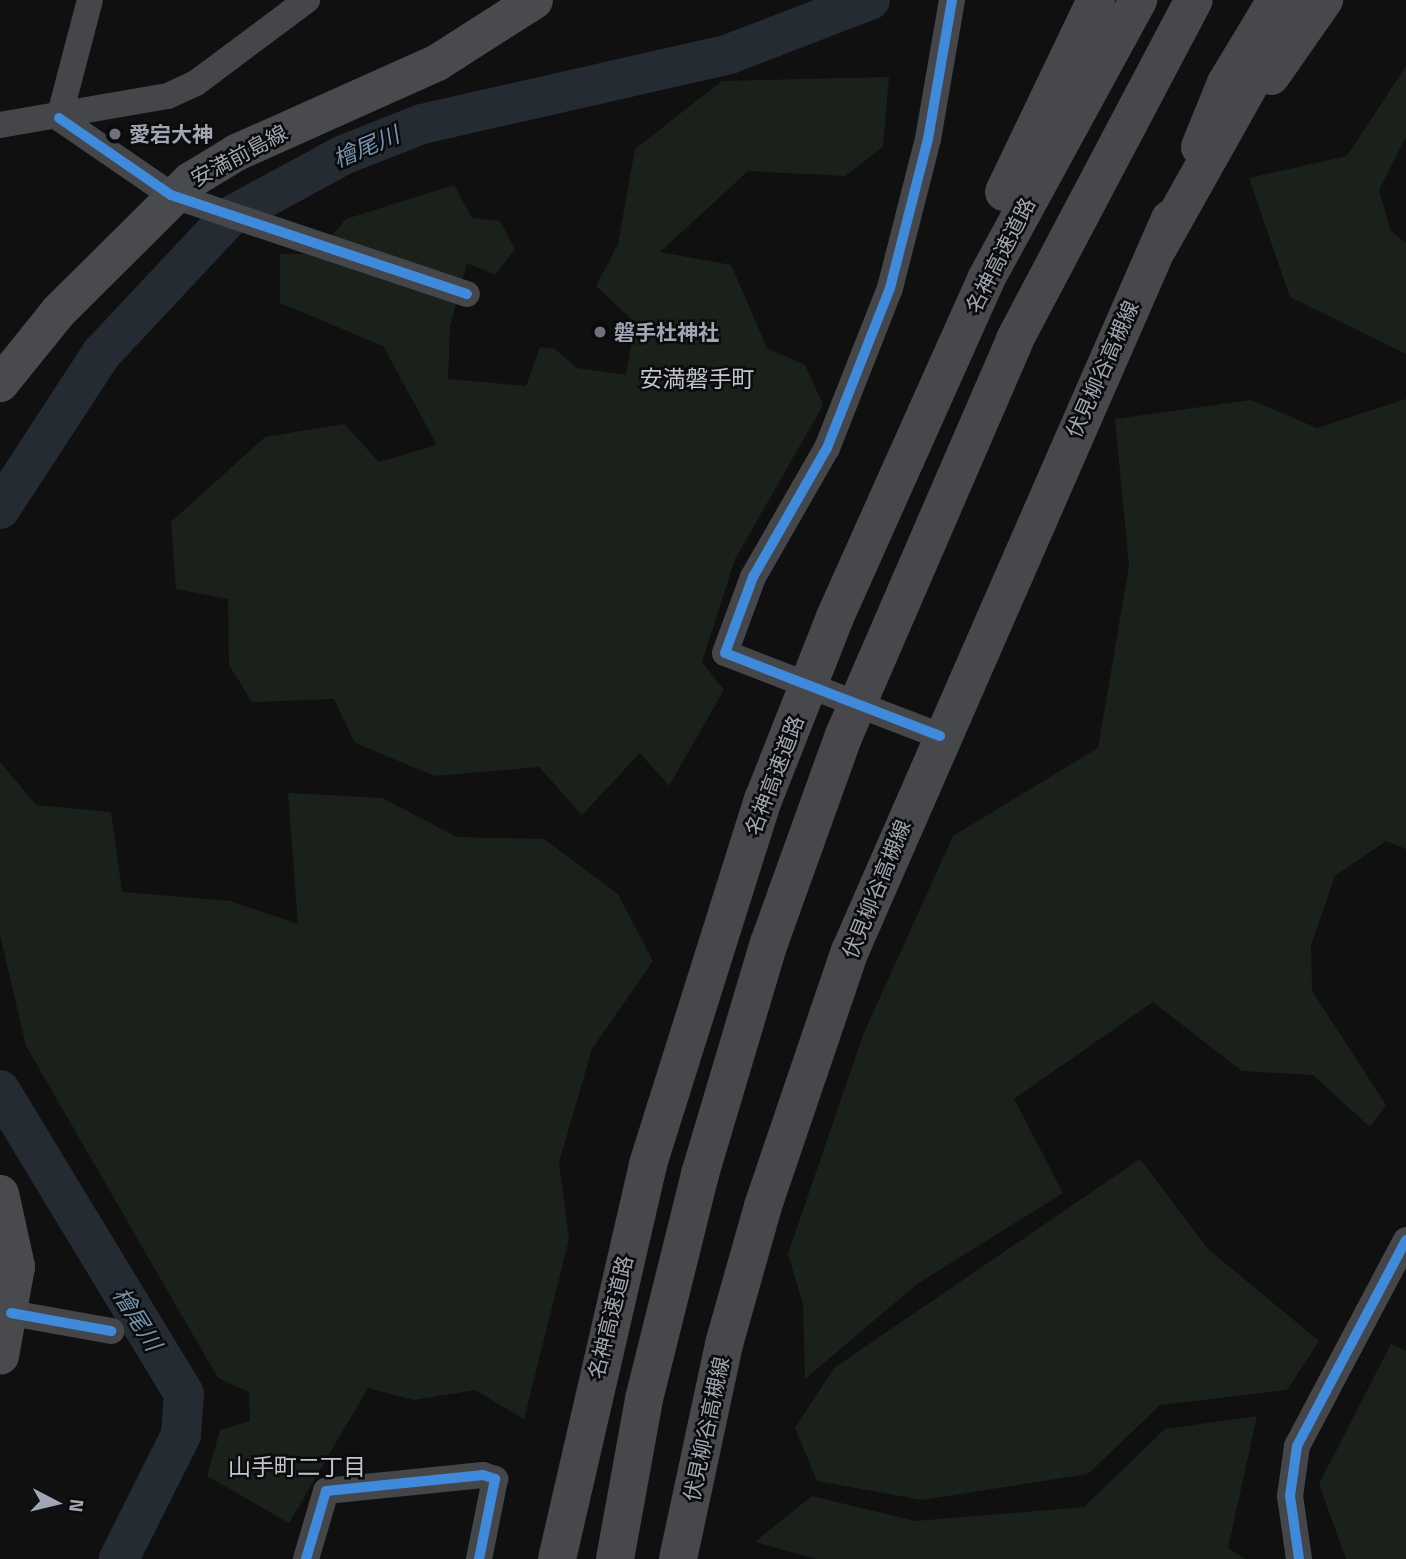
<!DOCTYPE html>
<html>
<head>
<meta charset="utf-8">
<style>
	body { margin:0 }
	#map { position:relative; width:1406px; height:1559px; overflow:hidden; background:#101011; font-family:"Titillium Web","Noto Sans JP",sans-serif }
	div>[style] { position:absolute }
	.green>* { inset:0; background:#1a211b }
	.river>* { height:40px; margin:-20px; padding:0 20px; transform-origin:20px; border-radius:20px; background:#242b32 }
	.minor>* { height:26px; margin:-13px; padding:0 13px; transform-origin:13px; border-radius:13px; background:#45464a }
	.secondary>* { height:37px; margin:-18.5px; padding:0 18.5px; transform-origin:18.5px; border-radius:18.5px; background:#494a4e }
	.primary>* { height:38px; margin:-19px; padding:0 19px; transform-origin:19px; border-radius:19px; background:#47484c }
	.motorway>* { height:38px; margin:-19px; padding:0 19px; transform-origin:19px; border-radius:19px; background:#48484c }
	.cycleway>* { height:10px; margin:-5px; padding:0 5px; transform-origin:5px; border-radius:5px; background:#408adc }
	.dots>* { width:19px; height:19px; translate:-50% -50%; box-sizing:border-box; border:4px solid #0b0b0c; border-radius:50% }
	span { translate:-50% -50%; white-space:nowrap; text-align:center; line-height:1.15; -webkit-text-stroke:5px #0b0b0c; paint-order:stroke }
	.poi-label { font-size:21px; color:#a0a6b3; font-weight:700 }
	.left { translate:0 -50%; text-align:left }
	.street-label { font-size:21px; color:#a0a6b3 }
	.water-label { font-size:23px; color:#7594b1; font-style:italic }
	.neighbourhood-label { font-size:23px; color:#c1c5cf }
	.north { position:absolute; left:21px; top:1468px; width:70px; height:70px; -webkit-text-stroke:5px #0b0b0c; paint-order:stroke; rotate:97deg; font-size:19px; font-weight:700; line-height:28px; text-align:center; color:#a0a6b3 }
	.north::after { content:''; display:block; margin:auto; width:24px; height:32px; background:#a0a6b3; clip-path:polygon(50% 0,100% 100%,50% 72%,0 100%) }
</style>
</head>
<body>
<div id="map">
	<div class="green">
		<i style="clip-path:polygon(1406px 66px,1406px 137px,1379px 190px,1391px 231px,1406px 243px,1406px 354px,1290px 297px,1249px 178px,1347px 156px)"></i>
		<i style="clip-path:polygon(889px 77px,883px 147px,845px 176px,748px 171px,660px 252px,731px 265px,767px 348px,805px 365px,823px 405px,735px 559px,702px 662px,724px 690px,669px 786px,640px 753px,582px 815px,539px 767px,435px 776px,355px 743px,334px 699px,252px 702px,229px 665px,228px 599px,176px 589px,171px 522px,265px 437px,344px 424px,379px 462px,437px 445px,383px 346px,280px 303px,280px 254px,316px 254px,346px 219px,454px 185px,472px 218px,500px 221px,515px 249px,495px 275px,467px 263px,450px 327px,448px 379px,526px 386px,540px 347px,555px 349px,577px 368px,626px 375px,635px 323px,596px 286px,618px 244px,635px 149px,722px 81px)"></i>
		<i style="clip-path:polygon(1406px 399px,1406px 849px,1386px 841px,1335px 876px,1311px 945px,1312px 991px,1386px 1105px,1370px 1127px,1313px 1075px,1242px 1071px,1153px 1002px,1014px 1099px,1063px 1193px,917px 1284px,805px 1379px,803px 1304px,788px 1254px,863px 1035px,953px 836px,1098px 748px,1129px 566px,1115px 419px,1251px 400px,1317px 428px)"></i>
		<i style="clip-path:polygon(0 762px,36px 805px,111px 812px,122px 892px,230px 901px,298px 924px,288px 793px,382px 798px,457px 837px,544px 839px,618px 894px,653px 961px,592px 1049px,559px 1162px,569px 1239px,524px 1419px,475px 1390px,414px 1400px,368px 1388px,289px 1523px,207px 1476px,220px 1430px,250px 1421px,249px 1392px,218px 1378px,26px 1046px,0 935px)"></i>
		<i style="clip-path:polygon(1140px 1159px,1208px 1249px,1319px 1341px,1287px 1390px,1160px 1405px,1088px 1474px,922px 1500px,817px 1481px,795px 1428px,834px 1368px)"></i>
		<i style="clip-path:polygon(1391px 1344px,1406px 1351px,1406px 1559px,1346px 1559px,1319px 1484px)"></i>
		<i style="clip-path:polygon(1257px 1416px,1228px 1548px,1245px 1559px,816px 1559px,755px 1542px,812px 1496px,915px 1521px,1084px 1507px,1165px 1429px)"></i>
	</div>
	<div class="river">
		<i style="left:0;top:509px;width:185px;rotate:-56.9deg"></i>
		<i style="left:101px;top:354px;width:187px;rotate:-46.9deg"></i>
		<i style="left:229px;top:217px;width:130px;rotate:-28.5deg"></i>
		<i style="left:343px;top:155px;width:85px;rotate:-21.4deg"></i>
		<i style="left:422px;top:124px;width:315px;rotate:-12.8deg"></i>
		<i style="left:729px;top:54px;width:151px;rotate:-21deg"></i>
		<i style="left:0;top:1090px;width:355px;rotate:58.8deg"></i>
		<i style="left:184px;top:1394px;width:41px;rotate:94.2deg"></i>
		<i style="left:181px;top:1435px;width:139px;rotate:116.6deg"></i>
	</div>
	<div class="minor">
		<i style="left:59px;top:118px;width:136px;rotate:34.5deg"></i>
		<i style="left:171px;top:195px;width:312px;rotate:18.5deg"></i>
		<i style="left:59px;top:118px;width:122px;rotate:-75.3deg"></i>
		<i style="left:0;top:125px;width:170px;rotate:-9.8deg"></i>
		<i style="left:168px;top:96px;width:31px;rotate:-25deg"></i>
		<i style="left:196px;top:83px;width:139px;rotate:-36.8deg"></i>
		<i style="left:940px;top:736px;width:230px;rotate:-158.9deg"></i>
		<i style="left:725px;top:653px;width:81px;rotate:-69.8deg"></i>
		<i style="left:753px;top:577px;width:149px;rotate:-60.2deg"></i>
		<i style="left:827px;top:448px;width:172px;rotate:-68.5deg"></i>
		<i style="left:890px;top:288px;width:154px;rotate:-75.7deg"></i>
		<i style="left:928px;top:139px;width:141px;rotate:-80.2deg"></i>
		<i style="left:11px;top:1313px;width:102px;rotate:10.2deg"></i>
		<i style="left:306px;top:1559px;width:71px;rotate:-73.6deg"></i>
		<i style="left:326px;top:1491px;width:158px;rotate:-5.8deg"></i>
		<i style="left:483px;top:1475px;width:13px;rotate:18deg"></i>
		<i style="left:495px;top:1479px;width:82px;rotate:101.3deg"></i>
		<i style="left:1299px;top:1559px;width:64px;rotate:-98.1deg"></i>
		<i style="left:1290px;top:1496px;width:50px;rotate:-82deg"></i>
		<i style="left:1297px;top:1446px;width:233px;rotate:-62.1deg"></i>
	</div>
	<div class="secondary">
		<i style="left:0;top:383px;width:92px;rotate:-51.1deg"></i>
		<i style="left:58px;top:311px;width:186px;rotate:-44.8deg"></i>
		<i style="left:190px;top:180px;width:54px;rotate:-31.3deg"></i>
		<i style="left:236px;top:152px;width:220px;rotate:-24.1deg"></i>
		<i style="left:437px;top:62px;width:115px;rotate:-32.6deg"></i>
		<i style="left:0;top:1193px;width:75px;rotate:77.6deg"></i>
		<i style="left:16px;top:1266px;width:91px;rotate:100.1deg"></i>
	</div>
	<div class="primary">
		<i style="left:1271px;top:76px;width:93px;rotate:-55.1deg"></i>
		<i style="left:1200px;top:147px;width:69px;rotate:-67.9deg"></i>
		<i style="left:1226px;top:83px;width:97px;rotate:-58.9deg"></i>
		<i style="left:678px;top:1559px;width:220px;rotate:-77.9deg"></i>
		<i style="left:724px;top:1344px;width:143px;rotate:-74.2deg"></i>
		<i style="left:763px;top:1206px;width:269px;rotate:-71.2deg"></i>
		<i style="left:850px;top:951px;width:799px;rotate:-66.39deg"></i>
	</div>
	<div class="motorway">
		<i style="left:1004px;top:192px;width:213px;rotate:-64.4deg"></i>
		<i style="left:1158px;top:248px;width:284px;rotate:-60.7deg"></i>
		<i style="left:557px;top:1559px;width:405px;rotate:-77deg"></i>
		<i style="left:648px;top:1164px;width:382px;rotate:-72.5deg"></i>
		<i style="left:763px;top:800px;width:197px;rotate:-68.5deg"></i>
		<i style="left:835px;top:617px;width:370px;rotate:-65.9deg"></i>
		<i style="left:986px;top:279px;width:318px;rotate:-61.4deg"></i>
		<i style="left:615px;top:1559px;width:163px;rotate:-79.7deg"></i>
		<i style="left:644px;top:1399px;width:232px;rotate:-76deg"></i>
		<i style="left:700px;top:1174px;width:241px;rotate:-73.4deg"></i>
		<i style="left:769px;top:943px;width:221px;rotate:-70.2deg"></i>
		<i style="left:844px;top:735px;width:431px;rotate:-66.6deg"></i>
		<i style="left:1015px;top:339px;width:383px;rotate:-62.2deg"></i>
	</div>
	<div class="cycleway">
		<i style="left:59px;top:118px;width:136px;rotate:34.5deg"></i>
		<i style="left:171px;top:195px;width:312px;rotate:18.5deg"></i>
		<i style="left:940px;top:736px;width:230px;rotate:-158.9deg"></i>
		<i style="left:725px;top:653px;width:81px;rotate:-69.8deg"></i>
		<i style="left:753px;top:577px;width:149px;rotate:-60.2deg"></i>
		<i style="left:827px;top:448px;width:172px;rotate:-68.5deg"></i>
		<i style="left:890px;top:288px;width:154px;rotate:-75.7deg"></i>
		<i style="left:928px;top:139px;width:141px;rotate:-80.2deg"></i>
		<i style="left:11px;top:1313px;width:102px;rotate:10.2deg"></i>
		<i style="left:306px;top:1559px;width:71px;rotate:-73.6deg"></i>
		<i style="left:326px;top:1491px;width:158px;rotate:-5.8deg"></i>
		<i style="left:483px;top:1475px;width:13px;rotate:18deg"></i>
		<i style="left:495px;top:1479px;width:82px;rotate:101.3deg"></i>
		<i style="left:1299px;top:1559px;width:64px;rotate:-98.1deg"></i>
		<i style="left:1290px;top:1496px;width:50px;rotate:-82deg"></i>
		<i style="left:1297px;top:1446px;width:233px;rotate:-62.1deg"></i>
	</div>
	<div class="dots">
		<i style="left:115px;top:134px;background:#6e727a"></i>
		<i style="left:600px;top:332px;background:#6e727a"></i>
	</div>
	<div class="poi-label">
		<span class="left" style="left:129px;top:134px">愛宕大神</span>
		<span class="left" style="left:614px;top:332px">磐手杜神社</span>
	</div>
	<div class="street-label">
		<span style="left:239px;top:155px;rotate:-28deg">安満前島線</span>
		<span style="left:1000px;top:255px;rotate:-63deg">名神高速道路</span>
		<span style="left:1102px;top:369px;rotate:-66deg">伏見柳谷高槻線</span>
		<span style="left:774px;top:775px;rotate:-69deg">名神高速道路</span>
		<span style="left:876px;top:889px;rotate:-68deg">伏見柳谷高槻線</span>
		<span style="left:610px;top:1317px;rotate:-76deg">名神高速道路</span>
		<span style="left:706px;top:1429px;rotate:-78deg">伏見柳谷高槻線</span>
	</div>
	<div class="water-label">
		<span style="left:366px;top:147px;rotate:-23deg">檜尾川</span>
		<span style="left:137px;top:1319px;rotate:58deg">檜尾川</span>
	</div>
	<div class="neighbourhood-label">
		<span style="left:697px;top:379px">安満磐手町</span>
		<span style="left:297px;top:1467px">山手町二丁目</span>
	</div>
	<div class="north">N</div>
</div>
</body>
</html>
